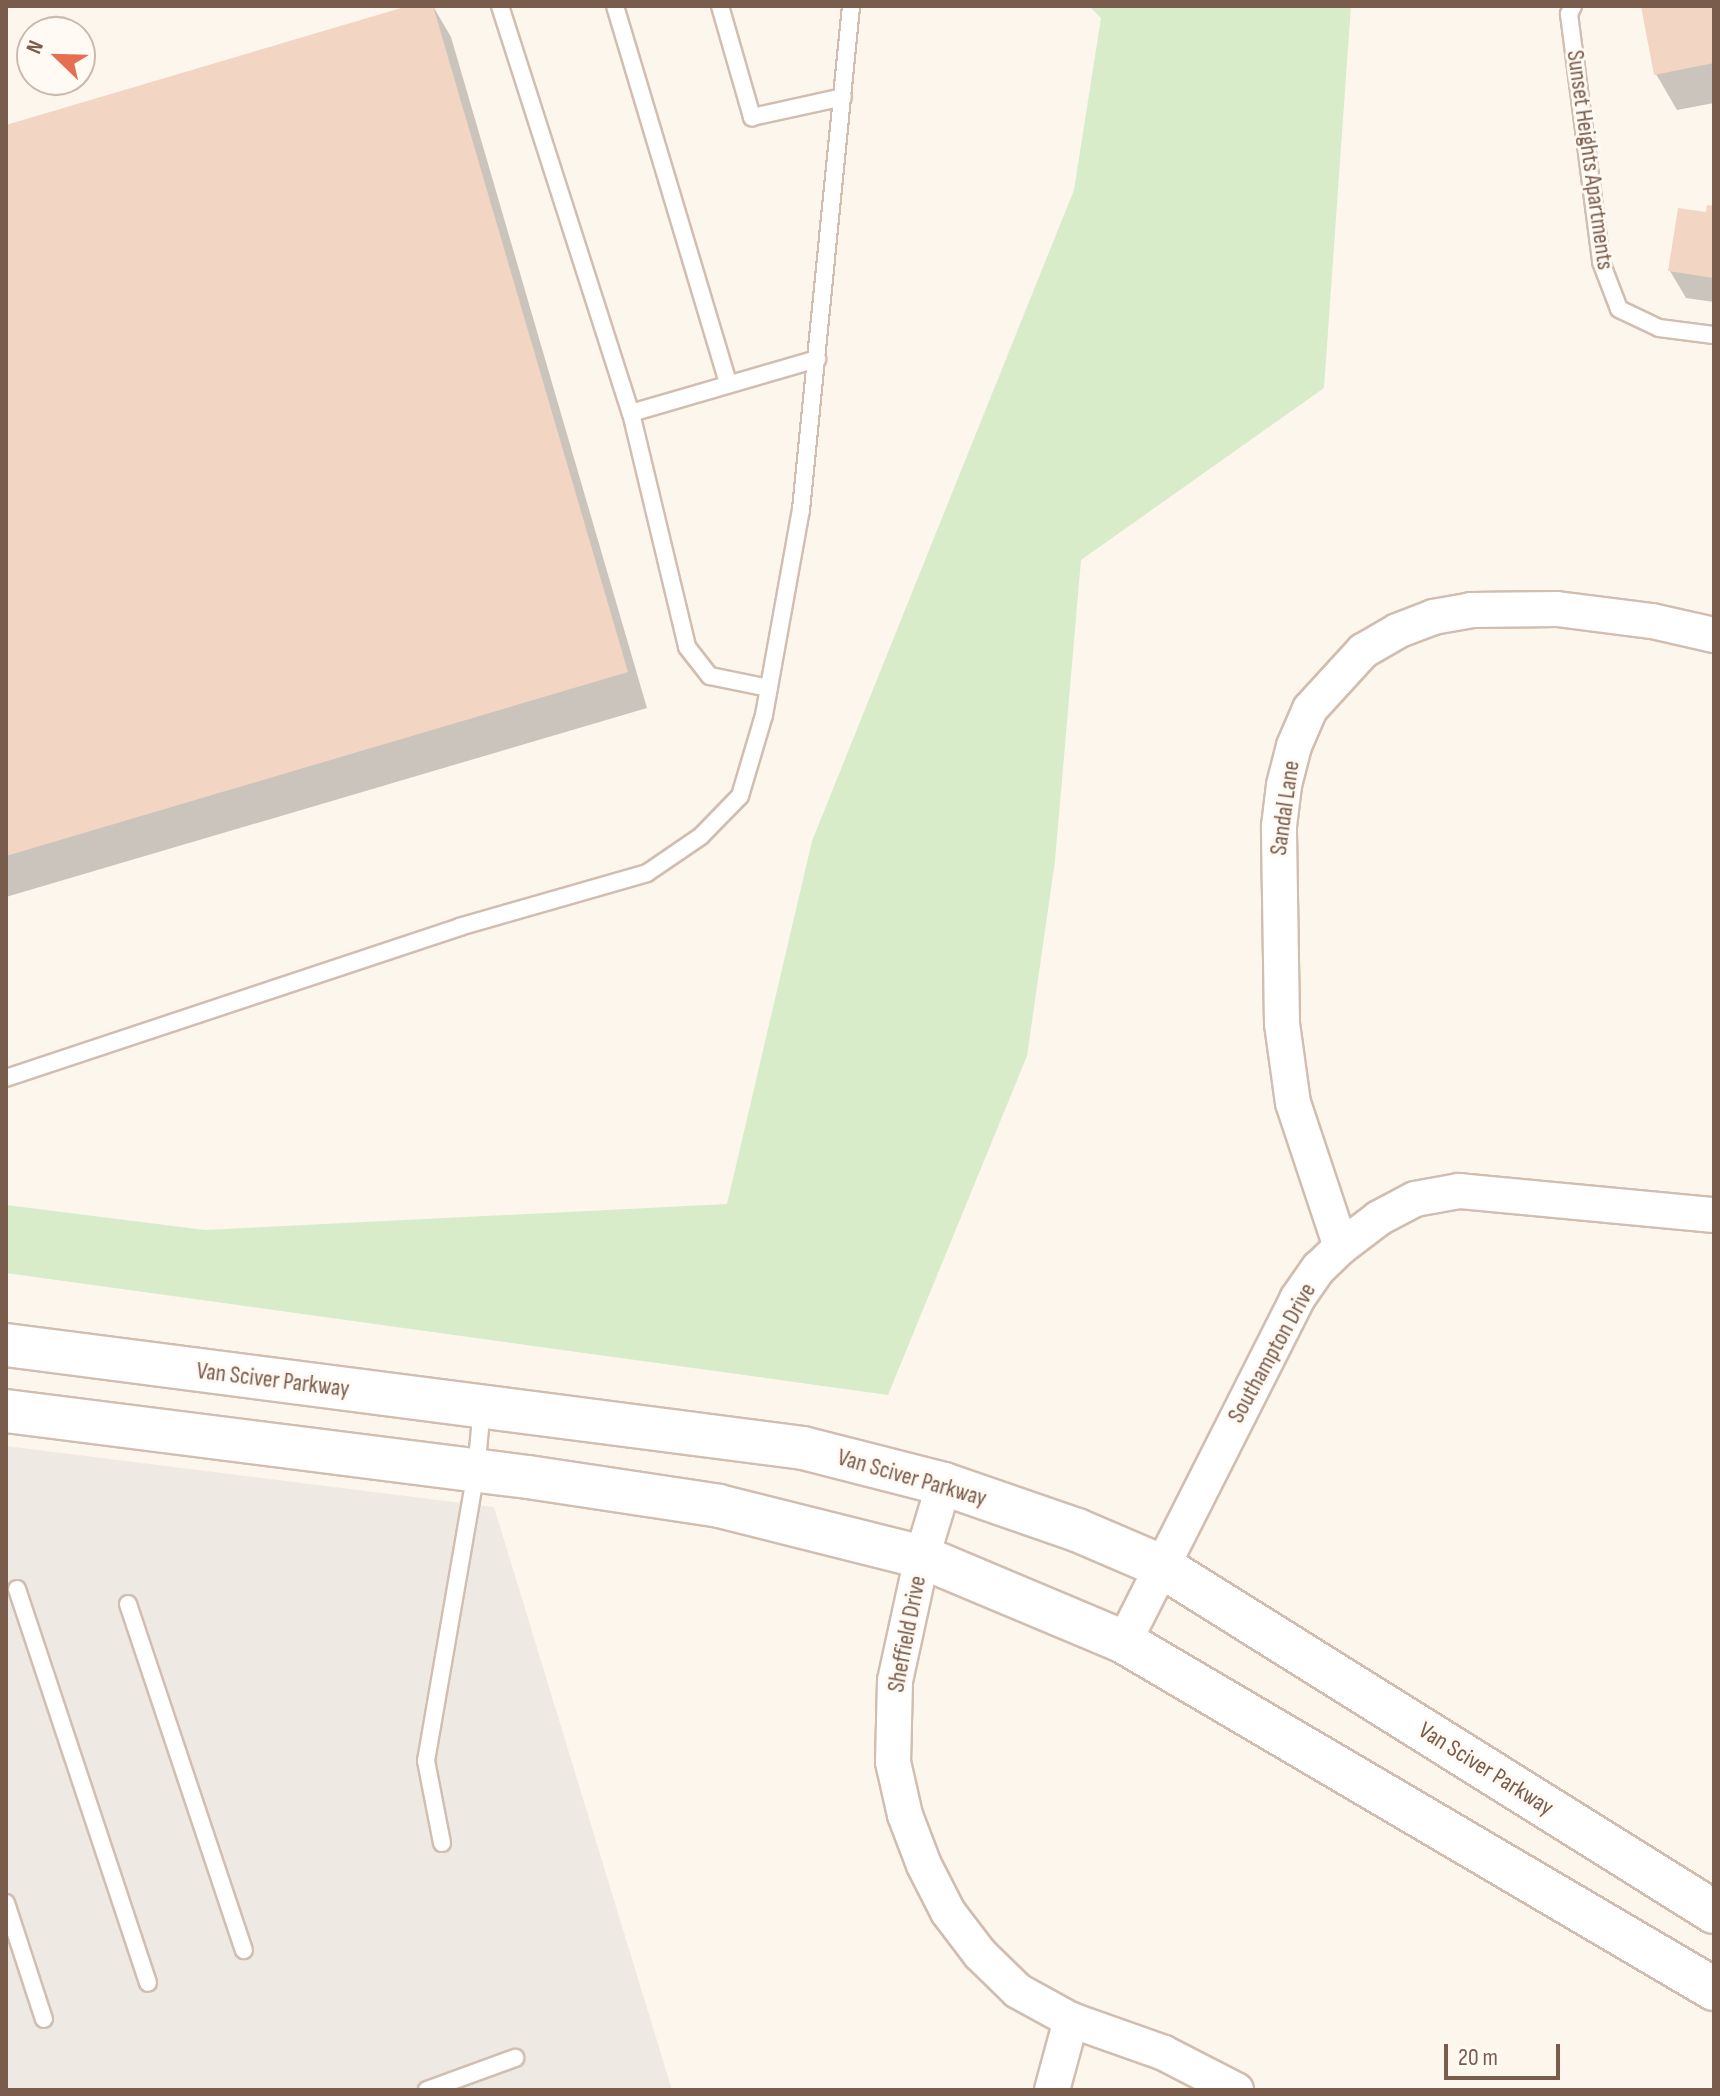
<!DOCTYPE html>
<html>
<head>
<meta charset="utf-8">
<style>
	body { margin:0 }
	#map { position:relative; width:1720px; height:2096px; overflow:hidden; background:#fdf6ec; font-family:"Sofia Sans Condensed",sans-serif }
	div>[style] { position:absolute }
	.industrial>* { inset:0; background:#efe9e4 }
	.green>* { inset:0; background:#d8ecc9 }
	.shadow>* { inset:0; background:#0003 }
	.building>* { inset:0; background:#f3d5c3 }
	.roads { filter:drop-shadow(2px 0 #d1beb0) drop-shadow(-2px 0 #d1beb0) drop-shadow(0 2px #d1beb0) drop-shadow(0 -2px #d1beb0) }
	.service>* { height:16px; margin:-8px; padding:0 8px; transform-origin:8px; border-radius:8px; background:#fff }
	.minor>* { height:34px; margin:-17px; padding:0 17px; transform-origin:17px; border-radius:17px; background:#fff }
	.tertiary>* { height:42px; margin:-21px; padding:0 21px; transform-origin:21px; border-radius:21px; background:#fff }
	span { translate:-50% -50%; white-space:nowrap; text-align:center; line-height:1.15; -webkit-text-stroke:6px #fffaf3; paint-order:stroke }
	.street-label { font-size:24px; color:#7a5c4d }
	.frame { position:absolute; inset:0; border:8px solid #7a5c4d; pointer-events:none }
	.north { position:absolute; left:16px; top:16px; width:80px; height:80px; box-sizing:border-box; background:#fffaf3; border:2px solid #cabbb1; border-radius:50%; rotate:293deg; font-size:22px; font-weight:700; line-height:32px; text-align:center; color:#7a5c4d }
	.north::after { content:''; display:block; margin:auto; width:28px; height:36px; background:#e76f51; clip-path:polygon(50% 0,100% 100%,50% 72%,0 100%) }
	.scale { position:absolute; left:1444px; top:2044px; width:116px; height:36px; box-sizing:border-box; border:4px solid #7a5c4d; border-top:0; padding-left:10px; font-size:24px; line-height:28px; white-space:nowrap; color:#7a5c4d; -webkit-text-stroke:6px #fffaf3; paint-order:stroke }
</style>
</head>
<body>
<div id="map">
	<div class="industrial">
		<i style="clip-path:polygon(6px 1446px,494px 1507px,672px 2090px,6px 2090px)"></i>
	</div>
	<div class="green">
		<i style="clip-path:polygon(1089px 6px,1351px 6px,1324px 388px,1081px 560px,1055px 861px,1027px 1056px,888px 1395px,6px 1273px,6px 1205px,205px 1230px,727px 1204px,812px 841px,1074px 190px,1101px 18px)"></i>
	</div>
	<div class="shadow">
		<i style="clip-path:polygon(415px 6px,433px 6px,451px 37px,647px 708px,6px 897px,6px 127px)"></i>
		<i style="clip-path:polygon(1643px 6px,1714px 6px,1714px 103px,1677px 110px,1656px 74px)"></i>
		<i style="clip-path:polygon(1714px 208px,1714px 302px,1686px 298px,1670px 271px)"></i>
	</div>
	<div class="building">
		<i style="clip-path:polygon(408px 6px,433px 6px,628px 672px,6px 856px,6px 125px)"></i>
		<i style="clip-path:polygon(1641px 6px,1714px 6px,1714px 63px,1654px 75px)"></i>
		<i style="clip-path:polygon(1707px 205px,1714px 206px,1714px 278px,1668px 271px,1678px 208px,1706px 212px)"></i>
	</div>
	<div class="roads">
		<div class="service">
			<i style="left:500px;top:6px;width:428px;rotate:72.2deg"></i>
			<i style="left:631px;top:413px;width:241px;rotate:76.5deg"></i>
			<i style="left:687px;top:647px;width:37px;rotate:52deg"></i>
			<i style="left:710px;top:676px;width:60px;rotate:11.5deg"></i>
			<i style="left:615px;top:6px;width:394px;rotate:73.3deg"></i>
			<i style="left:720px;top:6px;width:116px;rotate:73.9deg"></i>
			<i style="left:752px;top:117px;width:93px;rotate:-12.4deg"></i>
			<i style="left:1573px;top:6px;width:9px;rotate:117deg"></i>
			<i style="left:1569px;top:14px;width:250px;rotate:82.6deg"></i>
			<i style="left:1601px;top:262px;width:50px;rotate:69deg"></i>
			<i style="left:1619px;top:309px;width:44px;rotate:25.4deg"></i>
			<i style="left:1659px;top:328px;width:55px;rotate:7.3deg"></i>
			<i style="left:631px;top:413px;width:194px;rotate:-16.2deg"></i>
			<i style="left:6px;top:1078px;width:478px;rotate:-18.4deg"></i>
			<i style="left:459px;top:927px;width:196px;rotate:-16deg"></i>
			<i style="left:647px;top:873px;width:65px;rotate:-34.4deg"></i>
			<i style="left:701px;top:836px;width:56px;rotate:-45.7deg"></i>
			<i style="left:740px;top:796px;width:84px;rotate:-73.5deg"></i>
			<i style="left:764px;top:715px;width:208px;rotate:-79.8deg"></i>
			<i style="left:801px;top:510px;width:506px;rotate:-84.33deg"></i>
			<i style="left:17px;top:1589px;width:415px;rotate:71.6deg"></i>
			<i style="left:128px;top:1604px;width:365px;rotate:71.5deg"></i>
			<i style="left:442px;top:1843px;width:84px;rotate:-101deg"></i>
			<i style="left:426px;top:1761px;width:294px;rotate:-80.2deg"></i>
			<i style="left:476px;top:1471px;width:64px;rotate:-84.6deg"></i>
			<i style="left:6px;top:1903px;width:122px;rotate:71.9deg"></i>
			<i style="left:427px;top:2090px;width:94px;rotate:-20deg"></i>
		</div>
		<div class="minor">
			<i style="left:1341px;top:1247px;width:152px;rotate:-108.4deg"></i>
			<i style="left:1293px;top:1103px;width:80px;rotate:-97.9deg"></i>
			<i style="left:1282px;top:1024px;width:198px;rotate:-90.9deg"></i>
			<i style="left:1279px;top:826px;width:41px;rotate:-83deg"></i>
			<i style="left:1284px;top:785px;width:40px;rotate:-75.6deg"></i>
			<i style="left:1294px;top:746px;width:40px;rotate:-66.6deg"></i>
			<i style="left:1310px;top:709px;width:79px;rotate:-47.6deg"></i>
			<i style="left:1363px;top:651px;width:39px;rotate:-30deg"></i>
			<i style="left:1397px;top:631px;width:39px;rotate:-21deg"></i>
			<i style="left:1433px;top:617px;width:39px;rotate:-10deg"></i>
			<i style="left:1471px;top:610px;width:86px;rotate:-0.7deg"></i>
			<i style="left:1557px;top:609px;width:96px;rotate:7.2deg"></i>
			<i style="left:1652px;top:621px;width:64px;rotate:12.7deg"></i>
			<i style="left:944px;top:1484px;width:76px;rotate:106.8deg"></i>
			<i style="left:922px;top:1557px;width:127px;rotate:102.3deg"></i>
			<i style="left:895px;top:1681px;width:81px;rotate:91.4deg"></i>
			<i style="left:893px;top:1762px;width:54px;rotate:77.2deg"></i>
			<i style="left:905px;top:1815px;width:53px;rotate:69.2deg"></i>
			<i style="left:924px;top:1865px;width:53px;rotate:62.9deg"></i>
			<i style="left:948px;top:1912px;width:53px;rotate:52.7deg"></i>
			<i style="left:980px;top:1954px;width:53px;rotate:44.2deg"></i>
			<i style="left:1018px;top:1991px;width:60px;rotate:28.7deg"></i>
			<i style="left:1071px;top:2020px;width:99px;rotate:19.5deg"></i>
			<i style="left:1164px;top:2053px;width:81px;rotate:27.2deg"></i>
			<i style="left:1124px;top:1642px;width:384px;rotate:-63.2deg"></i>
			<i style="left:1297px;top:1299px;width:38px;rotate:-55deg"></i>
			<i style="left:1319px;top:1268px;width:30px;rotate:-44deg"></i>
			<i style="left:1341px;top:1247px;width:48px;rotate:-37.3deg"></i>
			<i style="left:1379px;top:1218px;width:41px;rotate:-27.8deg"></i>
			<i style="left:1415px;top:1199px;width:45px;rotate:-10.3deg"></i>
			<i style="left:1459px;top:1191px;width:256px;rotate:5.4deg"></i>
			<i style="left:1052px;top:2090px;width:73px;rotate:-74.8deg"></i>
		</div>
		<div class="tertiary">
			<i style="left:6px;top:1345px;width:804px;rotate:7.36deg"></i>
			<i style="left:803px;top:1448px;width:146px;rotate:14.3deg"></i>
			<i style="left:944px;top:1484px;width:141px;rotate:19.1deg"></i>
			<i style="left:1077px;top:1530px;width:91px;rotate:23.2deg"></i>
			<i style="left:1161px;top:1566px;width:652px;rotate:32.03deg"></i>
			<i style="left:6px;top:1411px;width:526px;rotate:7.21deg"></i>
			<i style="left:528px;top:1477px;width:193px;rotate:8.6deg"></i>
			<i style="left:719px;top:1506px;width:209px;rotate:14.1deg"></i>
			<i style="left:922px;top:1557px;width:219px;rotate:22.8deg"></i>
			<i style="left:1124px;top:1642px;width:684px;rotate:30.46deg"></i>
		</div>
	</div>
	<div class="street-label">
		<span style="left:1590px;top:160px;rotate:82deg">Sunset Heights Apartments</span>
		<span style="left:1285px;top:808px;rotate:-82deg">Sandal Lane</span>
		<span style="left:1272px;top:1353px;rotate:-61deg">Southampton Drive</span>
		<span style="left:273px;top:1380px;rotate:7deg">Van Sciver Parkway</span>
		<span style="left:912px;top:1478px;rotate:16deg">Van Sciver Parkway</span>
		<span style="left:907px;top:1634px;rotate:-79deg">Sheffield Drive</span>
		<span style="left:1486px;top:1769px;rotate:32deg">Van Sciver Parkway</span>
	</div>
	<div class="frame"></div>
	<div class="north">N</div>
	<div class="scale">20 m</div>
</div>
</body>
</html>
